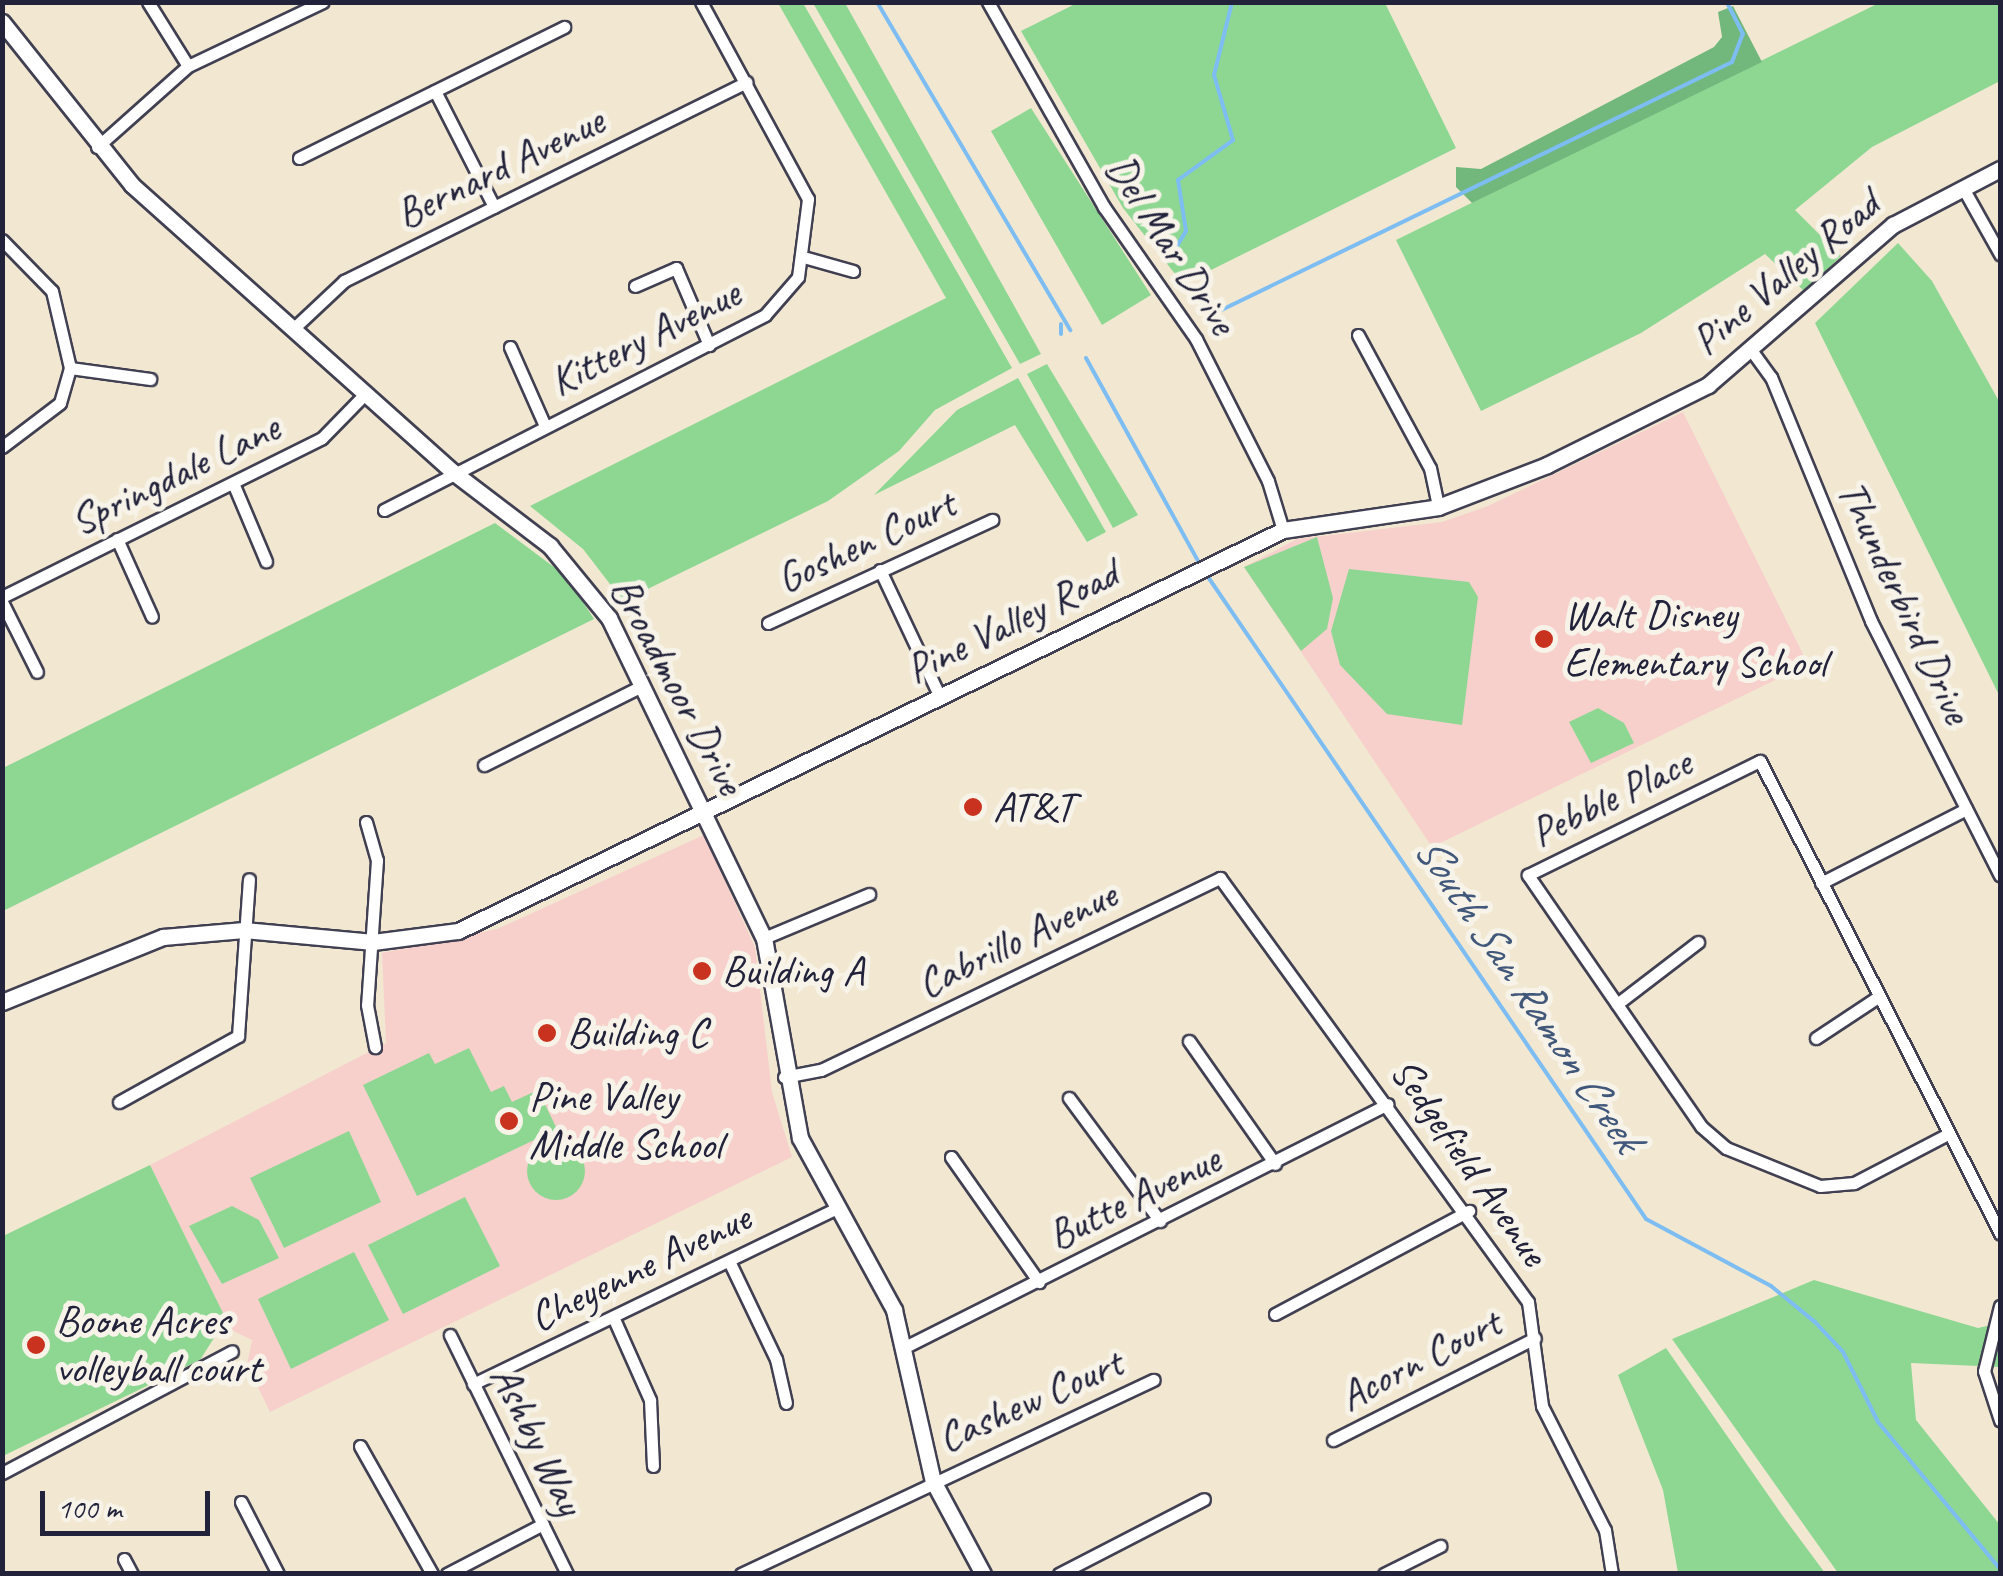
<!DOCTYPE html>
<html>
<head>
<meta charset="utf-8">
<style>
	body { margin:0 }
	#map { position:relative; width:2003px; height:1576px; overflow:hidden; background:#f2e8d2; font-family:Caveat,sans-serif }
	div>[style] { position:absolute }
	.built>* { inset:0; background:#f7d0cc }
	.green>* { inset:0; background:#8ed793 }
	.round { border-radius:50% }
	.forest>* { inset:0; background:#72b87d }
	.stream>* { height:4px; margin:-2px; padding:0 2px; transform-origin:2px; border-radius:2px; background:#7dbdf2 }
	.roads { filter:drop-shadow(2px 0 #414052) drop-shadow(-2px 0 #414052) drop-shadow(0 2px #414052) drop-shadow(0 -2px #414052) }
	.minor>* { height:11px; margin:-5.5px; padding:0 5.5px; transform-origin:5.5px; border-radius:5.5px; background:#fff }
	.tertiary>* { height:15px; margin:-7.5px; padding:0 7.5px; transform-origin:7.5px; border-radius:7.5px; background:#fff }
	.dots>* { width:28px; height:28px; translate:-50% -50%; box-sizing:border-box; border:5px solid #f7f3e8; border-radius:50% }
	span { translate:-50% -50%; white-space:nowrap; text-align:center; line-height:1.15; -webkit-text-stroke:10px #f7f3e8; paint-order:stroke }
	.street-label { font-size:42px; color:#22223b }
	.poi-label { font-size:42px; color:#22223b }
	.left { translate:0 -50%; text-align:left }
	.water-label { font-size:45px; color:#42587b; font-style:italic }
	.frame { position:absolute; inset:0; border:5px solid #22223b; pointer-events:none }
	.scale { position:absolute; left:40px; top:1491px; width:170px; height:45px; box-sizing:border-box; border:5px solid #22223b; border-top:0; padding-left:12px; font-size:30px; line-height:35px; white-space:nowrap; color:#22223b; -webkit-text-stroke:8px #f7f3e8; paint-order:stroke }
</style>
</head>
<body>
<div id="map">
	<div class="built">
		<i style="clip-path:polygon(1683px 412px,1808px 664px,1432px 847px,1244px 567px,1297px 539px,1442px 522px,1488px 506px)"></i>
		<i style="clip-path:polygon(704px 835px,755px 947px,772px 1092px,792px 1157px,270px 1412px,247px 1365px,252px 1340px,231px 1330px,150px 1165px,386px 1043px,382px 953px,497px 929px)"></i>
	</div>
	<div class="green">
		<i style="clip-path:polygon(778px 3px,803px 3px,1012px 368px,935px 410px,899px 451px,828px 501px,623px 601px,583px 549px,530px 506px,946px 298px)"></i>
		<i style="clip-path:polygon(813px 3px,845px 3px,1041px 354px,1020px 364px)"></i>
		<i style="clip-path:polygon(1077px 3px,1385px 3px,1456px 148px,1183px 284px,1123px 208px,1021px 31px)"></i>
		<i style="clip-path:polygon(1879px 3px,2000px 3px,2000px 81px,1872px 147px,1795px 210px,1841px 256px,1805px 292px,1765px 254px,1641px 333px,1481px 411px,1396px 240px)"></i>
		<i style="clip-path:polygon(1031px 108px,1151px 295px,1102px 325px,991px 131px)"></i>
		<i style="clip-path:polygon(1898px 243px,1932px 281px,2000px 403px,2000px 697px,1815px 323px)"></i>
		<i style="clip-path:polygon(1047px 364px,1138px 515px,1113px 528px,1027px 374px)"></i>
		<i style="clip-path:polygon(1018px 378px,1106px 532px,1087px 542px,1015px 425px,874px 495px,957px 410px)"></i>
		<i style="clip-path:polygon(495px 523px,566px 576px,594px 619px,3px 911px,3px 768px)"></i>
		<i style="clip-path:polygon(1317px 537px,1333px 598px,1327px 629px,1301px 651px,1244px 567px)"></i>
		<i style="clip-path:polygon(1349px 569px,1469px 582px,1478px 597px,1462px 725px,1387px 714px,1340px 665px,1331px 631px)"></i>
		<i style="clip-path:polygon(1598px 708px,1624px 723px,1634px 743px,1591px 763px,1569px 722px)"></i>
		<i style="clip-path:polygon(469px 1048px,491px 1092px,504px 1086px,512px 1102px,538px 1090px,557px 1129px,417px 1196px,363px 1085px,429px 1053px,435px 1064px)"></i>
		<i style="clip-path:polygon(349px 1131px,381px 1202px,284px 1248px,250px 1178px)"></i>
		<i class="round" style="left:527px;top:1142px;width:58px;height:58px"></i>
		<i style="clip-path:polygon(150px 1165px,226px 1319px,200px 1360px,3px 1456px,3px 1236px)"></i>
		<i style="clip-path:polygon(465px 1197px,500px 1266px,403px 1314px,368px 1245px)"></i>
		<i style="clip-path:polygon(232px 1206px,259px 1220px,279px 1258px,222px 1284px,189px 1226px)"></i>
		<i style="clip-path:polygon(354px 1252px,389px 1320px,291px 1369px,258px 1299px)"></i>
		<i style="clip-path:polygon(1814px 1280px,1978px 1328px,2000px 1323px,2000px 1367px,1911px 1363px,1916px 1420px,2000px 1525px,2000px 1573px,1838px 1573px,1672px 1339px)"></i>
		<i style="clip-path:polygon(1666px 1348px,1782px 1515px,1825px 1573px,1678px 1573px,1663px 1490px,1618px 1375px)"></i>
	</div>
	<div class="forest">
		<i style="clip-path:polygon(1733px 6px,1762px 62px,1472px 203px,1456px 187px,1456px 167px,1481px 169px,1714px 47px,1722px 37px,1718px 12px)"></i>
	</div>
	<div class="stream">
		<i style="left:877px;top:2px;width:381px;rotate:59.5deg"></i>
		<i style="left:1171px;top:256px;width:29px;rotate:-59deg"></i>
		<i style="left:1186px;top:231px;width:52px;rotate:-98.9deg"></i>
		<i style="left:1178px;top:180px;width:68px;rotate:-36deg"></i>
		<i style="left:1233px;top:140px;width:68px;rotate:-106.3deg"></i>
		<i style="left:1214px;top:75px;width:75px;rotate:-76.1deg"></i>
		<i style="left:1209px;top:316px;width:581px;rotate:-25.9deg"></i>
		<i style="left:1732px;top:62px;width:30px;rotate:-69deg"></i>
		<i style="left:1743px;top:34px;width:36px;rotate:-117deg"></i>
		<i style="left:1061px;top:324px;width:10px;rotate:90deg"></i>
		<i style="left:1086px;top:358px;width:234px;rotate:61.1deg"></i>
		<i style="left:1204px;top:571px;width:784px;rotate:55.7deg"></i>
		<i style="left:1646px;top:1219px;width:142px;rotate:28.2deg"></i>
		<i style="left:1771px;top:1286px;width:57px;rotate:39.3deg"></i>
		<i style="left:1815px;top:1322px;width:41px;rotate:47deg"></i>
		<i style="left:1843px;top:1352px;width:78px;rotate:63.4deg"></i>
		<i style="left:1878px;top:1422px;width:191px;rotate:50.3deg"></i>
	</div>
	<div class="roads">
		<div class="minor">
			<i style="left:148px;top:2px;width:75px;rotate:58deg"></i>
			<i style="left:988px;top:2px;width:236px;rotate:60.5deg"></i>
			<i style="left:1104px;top:207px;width:161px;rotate:55.1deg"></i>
			<i style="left:1196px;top:339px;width:159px;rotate:63.1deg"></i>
			<i style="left:1268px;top:481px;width:51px;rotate:73deg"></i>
			<i style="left:435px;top:91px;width:130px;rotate:63deg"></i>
			<i style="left:97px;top:147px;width:122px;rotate:-41.7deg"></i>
			<i style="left:188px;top:66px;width:149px;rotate:-25.4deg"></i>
			<i style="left:299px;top:158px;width:296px;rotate:-26.3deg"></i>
			<i style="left:1963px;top:188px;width:76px;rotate:60.7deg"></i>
			<i style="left:2px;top:240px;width:71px;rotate:45.6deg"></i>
			<i style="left:52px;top:291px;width:79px;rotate:76.8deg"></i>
			<i style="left:70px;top:368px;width:36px;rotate:106deg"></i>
			<i style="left:60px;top:403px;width:73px;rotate:142.8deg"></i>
			<i style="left:807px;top:258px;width:48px;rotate:15.8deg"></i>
			<i style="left:635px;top:286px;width:45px;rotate:-23.7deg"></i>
			<i style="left:676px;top:268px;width:84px;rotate:66.8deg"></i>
			<i style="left:294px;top:328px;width:69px;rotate:-43.2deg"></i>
			<i style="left:344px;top:281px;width:449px;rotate:-26.3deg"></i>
			<i style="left:1358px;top:335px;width:151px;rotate:61.6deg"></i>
			<i style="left:1430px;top:468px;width:40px;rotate:78deg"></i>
			<i style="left:510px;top:347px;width:86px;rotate:66.1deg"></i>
			<i style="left:1754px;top:354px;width:29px;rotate:54deg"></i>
			<i style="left:1771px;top:377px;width:264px;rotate:67.7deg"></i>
			<i style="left:1871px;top:621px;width:285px;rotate:63.1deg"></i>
			<i style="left:70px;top:368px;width:81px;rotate:7.8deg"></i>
			<i style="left:233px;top:483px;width:85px;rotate:67.1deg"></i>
			<i style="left:384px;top:510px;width:428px;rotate:-27.1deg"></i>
			<i style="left:765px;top:315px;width:50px;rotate:-49deg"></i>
			<i style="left:798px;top:277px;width:79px;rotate:-82.7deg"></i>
			<i style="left:808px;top:199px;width:224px;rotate:-118.5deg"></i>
			<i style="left:117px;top:539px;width:85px;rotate:65.8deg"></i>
			<i style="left:880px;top:570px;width:140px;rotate:64.7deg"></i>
			<i style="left:2px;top:597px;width:357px;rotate:-26.4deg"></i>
			<i style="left:322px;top:438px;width:62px;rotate:-45.7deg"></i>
			<i style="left:2px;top:602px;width:78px;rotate:63.4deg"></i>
			<i style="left:768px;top:623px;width:247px;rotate:-24.7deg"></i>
			<i style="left:484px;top:765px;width:177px;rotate:-26.6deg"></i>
			<i style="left:366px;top:822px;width:40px;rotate:74deg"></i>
			<i style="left:377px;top:860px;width:145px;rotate:93.9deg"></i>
			<i style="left:367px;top:1005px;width:43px;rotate:79.2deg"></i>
			<i style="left:1821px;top:883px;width:163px;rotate:-27deg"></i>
			<i style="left:764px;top:938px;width:114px;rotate:-22.7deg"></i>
			<i style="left:1617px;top:1004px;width:102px;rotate:-37.4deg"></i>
			<i style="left:1816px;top:1038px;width:74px;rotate:-33.5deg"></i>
			<i style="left:1189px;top:1041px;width:150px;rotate:55deg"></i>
			<i style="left:784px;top:1077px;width:38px;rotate:-11deg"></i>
			<i style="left:821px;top:1070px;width:443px;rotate:-25.7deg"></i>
			<i style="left:1220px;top:878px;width:524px;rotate:54deg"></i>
			<i style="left:1528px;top:1302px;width:105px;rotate:82.3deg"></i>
			<i style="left:1542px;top:1406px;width:139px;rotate:63.1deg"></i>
			<i style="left:1605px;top:1530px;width:45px;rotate:81deg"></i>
			<i style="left:1069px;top:1098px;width:153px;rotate:53.5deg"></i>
			<i style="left:119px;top:1102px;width:136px;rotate:-29deg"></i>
			<i style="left:238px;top:1036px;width:157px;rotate:-86deg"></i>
			<i style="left:1946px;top:1135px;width:104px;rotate:152.4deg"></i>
			<i style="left:1854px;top:1183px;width:34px;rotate:175deg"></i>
			<i style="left:1820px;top:1186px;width:101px;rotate:-158deg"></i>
			<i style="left:1726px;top:1148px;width:33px;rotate:-139deg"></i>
			<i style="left:1701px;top:1126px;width:305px;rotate:-124.6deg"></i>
			<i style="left:1528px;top:875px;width:258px;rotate:-26.2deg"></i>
			<i style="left:1760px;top:761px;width:530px;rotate:63.05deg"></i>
			<i style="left:951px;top:1157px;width:153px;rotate:54.9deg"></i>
			<i style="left:729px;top:1261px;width:109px;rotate:64.4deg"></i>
			<i style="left:776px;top:1359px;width:45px;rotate:77.2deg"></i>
			<i style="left:2000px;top:1306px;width:67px;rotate:103.8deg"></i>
			<i style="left:1984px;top:1371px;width:52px;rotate:71.9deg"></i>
			<i style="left:1275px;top:1314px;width:220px;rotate:-28deg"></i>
			<i style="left:614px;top:1319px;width:89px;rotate:66deg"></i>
			<i style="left:650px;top:1400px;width:66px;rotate:87.4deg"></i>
			<i style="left:450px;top:1335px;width:266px;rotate:63.9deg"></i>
			<i style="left:907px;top:1346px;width:538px;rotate:-26.71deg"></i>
			<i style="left:473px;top:1384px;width:402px;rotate:-25.8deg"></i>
			<i style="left:1333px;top:1440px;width:226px;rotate:-26.8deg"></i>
			<i style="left:360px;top:1446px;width:147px;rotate:60.6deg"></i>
			<i style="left:2px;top:1473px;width:260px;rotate:-27.9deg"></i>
			<i style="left:241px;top:1502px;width:81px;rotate:62.8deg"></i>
			<i style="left:124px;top:1559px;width:17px;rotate:62deg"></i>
			<i style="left:447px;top:1574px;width:108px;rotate:-27.5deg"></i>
			<i style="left:741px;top:1574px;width:456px;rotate:-25.2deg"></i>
			<i style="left:1059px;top:1574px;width:163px;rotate:-27.3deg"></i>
			<i style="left:1384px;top:1574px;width:63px;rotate:-26.6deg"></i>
		</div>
		<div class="tertiary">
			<i style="left:2px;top:22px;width:208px;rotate:51.4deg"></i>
			<i style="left:132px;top:185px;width:431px;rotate:41.8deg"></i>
			<i style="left:453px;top:472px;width:122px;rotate:37.3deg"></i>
			<i style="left:550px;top:546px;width:93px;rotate:50.7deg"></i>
			<i style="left:609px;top:618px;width:356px;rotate:64.2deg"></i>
			<i style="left:764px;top:938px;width:203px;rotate:79.8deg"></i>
			<i style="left:800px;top:1138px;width:196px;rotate:61.3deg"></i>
			<i style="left:894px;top:1310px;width:175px;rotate:77.2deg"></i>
			<i style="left:933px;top:1481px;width:106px;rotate:61.7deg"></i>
			<i style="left:2px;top:1002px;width:174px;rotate:-22deg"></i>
			<i style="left:163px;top:937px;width:81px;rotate:-4.9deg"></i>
			<i style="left:244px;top:930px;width:130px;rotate:5.3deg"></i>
			<i style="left:373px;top:942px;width:86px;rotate:-7.4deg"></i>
			<i style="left:458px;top:931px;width:917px;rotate:-25.92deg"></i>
			<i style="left:1283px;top:530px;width:157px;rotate:-8.4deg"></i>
			<i style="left:1438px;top:507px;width:117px;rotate:-21.1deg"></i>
			<i style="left:1547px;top:465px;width:180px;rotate:-26.4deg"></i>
			<i style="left:1708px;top:385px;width:245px;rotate:-40.9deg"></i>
			<i style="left:1893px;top:225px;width:121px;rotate:-27.6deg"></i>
		</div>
	</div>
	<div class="dots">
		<i style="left:1544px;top:639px;background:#c8321e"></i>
		<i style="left:973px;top:807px;background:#c8321e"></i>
		<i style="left:702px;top:971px;background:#c8321e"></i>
		<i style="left:547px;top:1033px;background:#c8321e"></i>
		<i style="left:509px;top:1121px;background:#c8321e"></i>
		<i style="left:36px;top:1345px;background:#c8321e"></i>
	</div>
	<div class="street-label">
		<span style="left:500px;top:168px;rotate:-26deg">Bernard Avenue</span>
		<span style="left:1171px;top:245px;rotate:57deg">Del Mar Drive</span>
		<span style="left:1786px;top:273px;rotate:-40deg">Pine Valley Road</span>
		<span style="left:645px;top:338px;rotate:-27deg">Kittery Avenue</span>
		<span style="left:175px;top:475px;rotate:-26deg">Springdale Lane</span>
		<span style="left:866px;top:542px;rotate:-25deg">Goshen Court</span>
		<span style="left:1904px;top:602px;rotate:65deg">Thunderbird Drive</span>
		<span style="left:1012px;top:622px;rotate:-26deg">Pine Valley Road</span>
		<span style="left:677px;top:686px;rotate:62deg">Broadmoor Drive</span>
		<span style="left:1611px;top:798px;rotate:-26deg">Pebble Place</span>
		<span style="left:1017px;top:940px;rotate:-26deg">Cabrillo Avenue</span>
		<span style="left:1469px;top:1162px;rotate:55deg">Sedgefield Avenue</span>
		<span style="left:1134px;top:1198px;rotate:-26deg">Butte Avenue</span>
		<span style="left:640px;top:1268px;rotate:-26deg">Cheyenne Avenue</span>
		<span style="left:1420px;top:1360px;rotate:-27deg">Acorn Court</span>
		<span style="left:1030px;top:1401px;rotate:-24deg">Cashew Court</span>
		<span style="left:537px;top:1440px;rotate:64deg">Ashby Way</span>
	</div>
	<div class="poi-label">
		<span class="left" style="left:1564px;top:639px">Walt Disney<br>Elementary School</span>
		<span class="left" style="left:993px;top:807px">AT&amp;T</span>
		<span class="left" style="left:722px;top:971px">Building A</span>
		<span class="left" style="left:567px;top:1033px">Building C</span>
		<span class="left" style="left:529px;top:1121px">Pine Valley<br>Middle School</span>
		<span class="left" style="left:56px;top:1345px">Boone Acres<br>volleyball court</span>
	</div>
	<div class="water-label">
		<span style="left:1528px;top:993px;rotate:56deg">South San Ramon Creek</span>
	</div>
	<div class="frame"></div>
	<div class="scale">100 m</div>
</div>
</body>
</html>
